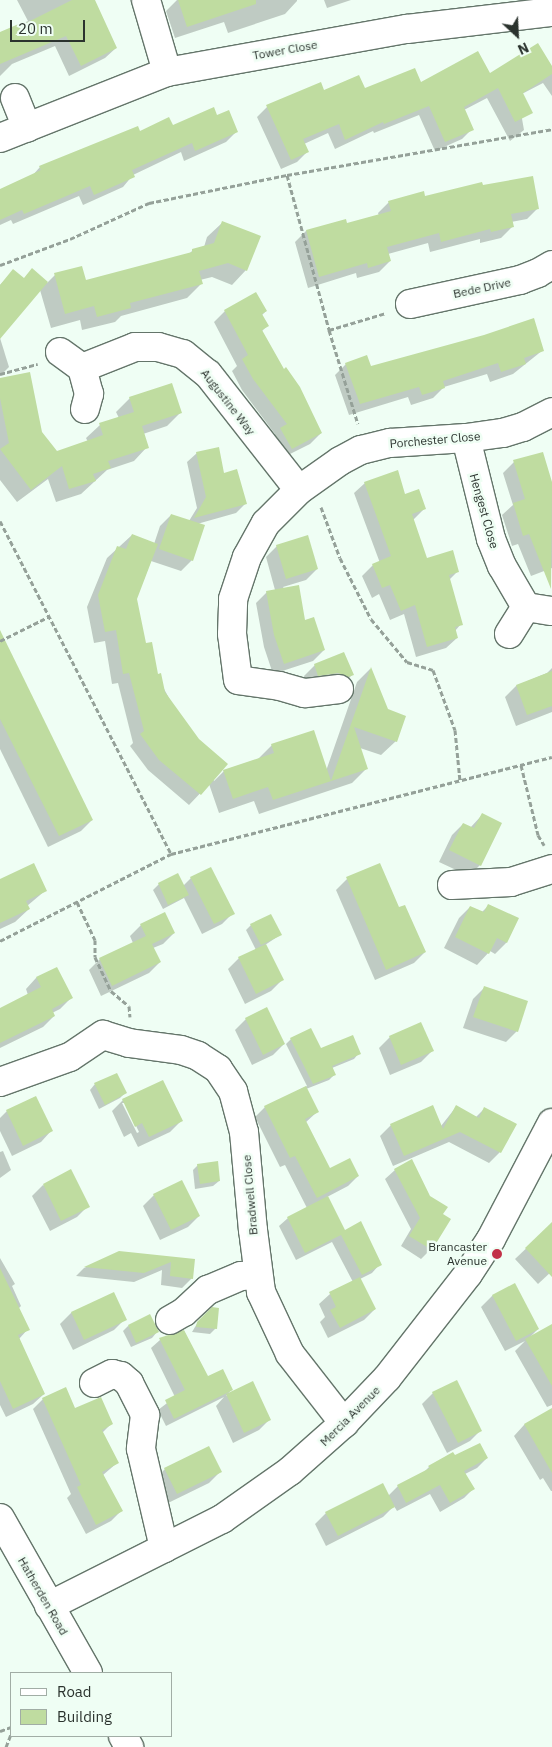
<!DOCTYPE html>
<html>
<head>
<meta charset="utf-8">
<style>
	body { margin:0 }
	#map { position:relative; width:552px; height:1747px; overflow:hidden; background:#effef4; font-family:"IBM Plex Sans",sans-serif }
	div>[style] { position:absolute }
	.shadow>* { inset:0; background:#0003 }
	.building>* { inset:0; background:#bfdca0 }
	.path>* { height:3px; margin-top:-1.5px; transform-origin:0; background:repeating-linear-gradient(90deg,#95a199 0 5px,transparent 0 7.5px) }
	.roads { filter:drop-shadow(1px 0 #64756a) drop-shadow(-1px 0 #64756a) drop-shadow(0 1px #64756a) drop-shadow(0 -1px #64756a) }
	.minor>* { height:28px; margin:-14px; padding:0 14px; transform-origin:14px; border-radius:14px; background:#fff }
	.dots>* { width:14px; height:14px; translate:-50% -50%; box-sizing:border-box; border:2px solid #effef4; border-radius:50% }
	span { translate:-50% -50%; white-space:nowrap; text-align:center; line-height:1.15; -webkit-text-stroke:5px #effef4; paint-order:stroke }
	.street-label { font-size:12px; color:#2b332e }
	.poi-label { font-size:12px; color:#2b332e }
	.right { translate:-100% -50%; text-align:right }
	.legend { position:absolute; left:10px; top:1672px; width:162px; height:65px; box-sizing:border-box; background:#effef4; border:1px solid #a1ada5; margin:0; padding:6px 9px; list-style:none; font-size:15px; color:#2b332e }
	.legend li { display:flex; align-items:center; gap:10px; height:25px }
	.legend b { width:25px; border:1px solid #a1ada5 }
	.north { position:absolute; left:492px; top:10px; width:50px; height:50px; -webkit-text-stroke:4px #effef4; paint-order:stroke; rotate:155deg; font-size:14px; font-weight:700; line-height:20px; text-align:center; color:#2b332e }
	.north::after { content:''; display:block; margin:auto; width:18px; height:22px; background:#2b332e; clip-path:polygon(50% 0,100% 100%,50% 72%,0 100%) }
	.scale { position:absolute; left:10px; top:20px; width:75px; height:22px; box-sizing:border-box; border:2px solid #2b332e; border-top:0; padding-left:6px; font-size:15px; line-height:18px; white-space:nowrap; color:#2b332e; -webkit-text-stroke:4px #effef4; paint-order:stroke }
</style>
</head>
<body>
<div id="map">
	<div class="shadow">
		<i style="clip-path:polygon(17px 0,93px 0,116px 48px,105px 58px,69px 76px,55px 46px,12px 64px,0 76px,0 34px,28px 21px)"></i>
		<i style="clip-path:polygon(177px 0,297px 0,297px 1px,285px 14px,228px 33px,224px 22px,175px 38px,166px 11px)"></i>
		<i style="clip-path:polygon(324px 0,351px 0,327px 8px)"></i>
		<i style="clip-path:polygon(552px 68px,552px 96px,543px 83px,518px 96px,524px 130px,510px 141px,487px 98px,464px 110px,472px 129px,462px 139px,435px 151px,419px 115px,374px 133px,373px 131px,335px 149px,328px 133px,304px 144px,307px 152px,297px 162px,281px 169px,257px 117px,267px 107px,323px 92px,364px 90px)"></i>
		<i style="clip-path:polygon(217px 117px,237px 131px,226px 142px,184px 161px,181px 152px,133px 175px,123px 187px,83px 205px,79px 196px,13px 224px,11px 220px,0 225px,0 190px,32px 176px,40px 167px,140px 133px)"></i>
		<i style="clip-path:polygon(482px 186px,538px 208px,527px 219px,511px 222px,512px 227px,501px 238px,480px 243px,480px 239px,430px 252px,428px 243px,388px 254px,390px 261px,379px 272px,357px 278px,356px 273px,308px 288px,295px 242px,306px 231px,345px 220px,346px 225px,379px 216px,378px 213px,389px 202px,425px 198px)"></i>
		<i style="clip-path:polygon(222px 223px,246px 270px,232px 285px,212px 277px,200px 280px,201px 284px,187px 298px,121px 316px,115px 322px,82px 330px,80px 320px,51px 328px,40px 290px,0 335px,0 285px,13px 271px,23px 279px,47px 283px,55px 275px,85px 281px,189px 254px,193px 250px,204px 247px,207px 237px)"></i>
		<i style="clip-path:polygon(225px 311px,266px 311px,261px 316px,267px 326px,261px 332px,321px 433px,310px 444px,280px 459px,270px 440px,275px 434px,242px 390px,232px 371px,237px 366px,214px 322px)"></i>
		<i style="clip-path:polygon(0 338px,9px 367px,0 376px)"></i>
		<i style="clip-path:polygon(543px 350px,513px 374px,490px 382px,487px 374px,444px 387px,433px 398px,411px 405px,408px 397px,349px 415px,335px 375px,346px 364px,370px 368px)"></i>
		<i style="clip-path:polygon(0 379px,56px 453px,88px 442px,86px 438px,100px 425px,119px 418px,116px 412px,130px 398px,181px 412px,167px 426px,143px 434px,147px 447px,134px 461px,107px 470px,81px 494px,56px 502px,48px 479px,17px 502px,0 480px)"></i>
		<i style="clip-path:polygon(197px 453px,224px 474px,245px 504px,236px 513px,197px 524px,192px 560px,181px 571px,151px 561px,136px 599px,145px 644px,157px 676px,213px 779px,214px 781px,224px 771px,257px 760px,272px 745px,326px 771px,357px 682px,370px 669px,387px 710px,396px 741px,381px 755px,360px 748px,367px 768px,352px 783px,259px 814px,254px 801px,219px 813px,209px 784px,189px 805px,148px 770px,130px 746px,133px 743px,118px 683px,112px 684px,105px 641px,94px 643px,87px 607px,107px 558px,132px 535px,154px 544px,160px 526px,171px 515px,189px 521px,197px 508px,187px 462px)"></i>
		<i style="clip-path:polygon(542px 453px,552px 486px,552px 568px,531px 576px,518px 544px,512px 546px,502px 515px,513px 505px,503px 473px,514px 462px)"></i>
		<i style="clip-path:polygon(365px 483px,404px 495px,424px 509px,413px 520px,426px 559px,458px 571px,449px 580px,461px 624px,455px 631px,457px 638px,446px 648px,416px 657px,404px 614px,390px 620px,379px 594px,372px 598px,362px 576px,373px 565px,380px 563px,354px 493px)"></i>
		<i style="clip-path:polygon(277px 546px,317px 569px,306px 580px,283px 587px,324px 650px,313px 661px,273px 674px,264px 647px,256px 603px,267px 592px,275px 590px,266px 557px)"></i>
		<i style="clip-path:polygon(0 634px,92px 820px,81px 831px,48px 847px,0 749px)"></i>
		<i style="clip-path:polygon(315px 665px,352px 675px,341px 686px,307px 686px,304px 676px)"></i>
		<i style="clip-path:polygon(552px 668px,552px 712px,516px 726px,505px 697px,516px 686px,547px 673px)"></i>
		<i style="clip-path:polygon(482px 815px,480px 865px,469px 876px,439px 862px,452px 835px,463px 824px,470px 828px)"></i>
		<i style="clip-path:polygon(191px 878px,233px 913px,222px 924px,202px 934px,184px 898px,163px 909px,153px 890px,159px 884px,183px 886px)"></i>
		<i style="clip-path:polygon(347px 879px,399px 909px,425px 952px,414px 963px,375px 980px,336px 890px)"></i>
		<i style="clip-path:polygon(0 880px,46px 890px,27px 906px,29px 909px,15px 922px,0 929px)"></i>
		<i style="clip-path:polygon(489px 905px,517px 919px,506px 943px,495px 954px,490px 951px,477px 965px,444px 948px,459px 918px,470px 907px,481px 913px)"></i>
		<i style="clip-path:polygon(141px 925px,174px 933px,163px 944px,153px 948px,160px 962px,149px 973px,101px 996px,89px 970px,100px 959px,133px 943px,130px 936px)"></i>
		<i style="clip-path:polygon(251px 925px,280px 935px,265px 945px,282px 980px,271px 991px,245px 1004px,228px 969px,239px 958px,256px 950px,246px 930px)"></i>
		<i style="clip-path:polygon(56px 969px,71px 998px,60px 1009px,52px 1013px,54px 1016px,43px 1027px,0 1048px,0 1009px,28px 995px,26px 989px,36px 978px)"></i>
		<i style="clip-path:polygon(484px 988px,517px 1031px,506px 1042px,463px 1028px,473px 999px)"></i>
		<i style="clip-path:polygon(267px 1009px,284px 1044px,273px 1055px,252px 1065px,235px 1030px,246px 1019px)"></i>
		<i style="clip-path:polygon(390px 1037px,432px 1051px,421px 1062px,390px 1075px,379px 1048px)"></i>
		<i style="clip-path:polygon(291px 1039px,321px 1050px,359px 1053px,354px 1059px,332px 1068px,334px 1075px,329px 1080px,306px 1089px,317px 1112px,305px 1123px,329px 1170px,358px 1176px,348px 1186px,327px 1197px,344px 1231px,380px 1264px,372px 1273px,360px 1279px,375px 1309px,364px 1320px,328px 1338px,320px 1322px,325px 1317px,319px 1304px,330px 1294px,353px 1282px,332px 1242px,296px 1260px,279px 1226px,288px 1218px,307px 1208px,285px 1165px,280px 1167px,255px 1117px,265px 1107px,307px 1086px,286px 1044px)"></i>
		<i style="clip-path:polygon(95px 1084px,125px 1093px,120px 1098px,99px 1109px,90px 1090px)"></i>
		<i style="clip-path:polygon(35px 1097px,51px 1131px,41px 1142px,12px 1156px,0 1131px,0 1118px,7px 1111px)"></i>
		<i style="clip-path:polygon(evenodd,123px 1100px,181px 1121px,170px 1132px,138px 1147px,131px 1133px,124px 1137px,112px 1111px,123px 1100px,122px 1103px,125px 1103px,139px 1132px,137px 1133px,122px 1103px)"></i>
		<i style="clip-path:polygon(456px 1107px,476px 1117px,484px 1109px,500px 1152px,489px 1163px,449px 1142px,393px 1166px,380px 1136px,391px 1125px,441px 1126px)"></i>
		<i style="clip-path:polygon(3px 1151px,11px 1170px,0 1178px,0 1152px)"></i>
		<i style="clip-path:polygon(198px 1165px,219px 1181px,213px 1186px,195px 1189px,193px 1170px)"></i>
		<i style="clip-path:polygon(395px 1170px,429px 1197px,442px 1215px,449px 1219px,431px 1249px,421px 1259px,401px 1246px,411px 1229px,385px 1179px)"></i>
		<i style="clip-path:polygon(43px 1185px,88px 1206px,77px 1217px,50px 1231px,32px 1196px)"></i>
		<i style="clip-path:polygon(154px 1195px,199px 1216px,188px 1227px,160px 1240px,143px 1206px)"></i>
		<i style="clip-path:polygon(552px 1224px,552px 1271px,538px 1284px,515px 1259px)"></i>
		<i style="clip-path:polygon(120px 1252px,194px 1260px,192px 1278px,182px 1288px,161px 1285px,162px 1270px,134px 1282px,76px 1276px,84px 1268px)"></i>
		<i style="clip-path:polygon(0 1258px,15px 1284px,12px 1286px,21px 1306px,18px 1309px,28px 1329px,19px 1339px,44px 1394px,33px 1404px,6px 1417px,0 1405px)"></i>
		<i style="clip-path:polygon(514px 1285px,538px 1329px,529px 1338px,552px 1325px,552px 1405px,547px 1407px,515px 1351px,525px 1341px,505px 1351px,481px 1307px,492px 1296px)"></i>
		<i style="clip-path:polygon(113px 1294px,125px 1319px,114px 1330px,73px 1350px,60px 1324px,71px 1313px)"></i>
		<i style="clip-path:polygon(198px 1322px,216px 1328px,210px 1334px,192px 1332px)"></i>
		<i style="clip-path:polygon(128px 1326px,157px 1332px,152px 1338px,131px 1347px,123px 1331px)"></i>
		<i style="clip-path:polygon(184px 1331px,207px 1378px,232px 1389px,226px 1396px,252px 1383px,270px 1419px,259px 1430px,233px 1443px,216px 1406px,224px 1397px,166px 1426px,158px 1410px,175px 1397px,151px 1348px,160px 1340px)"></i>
		<i style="clip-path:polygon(433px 1393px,481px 1430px,470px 1441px,447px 1453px,422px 1404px)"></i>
		<i style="clip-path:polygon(43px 1399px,111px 1424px,102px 1433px,117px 1463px,103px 1475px,121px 1511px,111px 1521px,86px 1534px,67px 1498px,71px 1494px,33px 1409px)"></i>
		<i style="clip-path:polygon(552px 1409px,552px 1491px,551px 1491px,543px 1478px,540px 1480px,514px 1436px,524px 1425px)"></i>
		<i style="clip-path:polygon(455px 1457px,487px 1458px,477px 1468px,465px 1474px,473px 1489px,464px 1498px,440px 1512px,430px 1494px,397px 1511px,394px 1506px,383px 1517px,326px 1546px,315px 1524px,326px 1513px,388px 1496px,398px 1486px,423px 1473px,429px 1467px)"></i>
		<i style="clip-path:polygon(165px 1469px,220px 1472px,209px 1483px,166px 1504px,154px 1480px)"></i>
	</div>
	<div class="building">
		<i style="clip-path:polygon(72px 0,95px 0,117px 48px,81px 66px,66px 36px,0 64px,0 32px,21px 23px,22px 25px)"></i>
		<i style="clip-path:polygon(178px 0,256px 0,256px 4px,187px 27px)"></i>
		<i style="clip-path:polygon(538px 43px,552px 66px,552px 74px,523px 93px,533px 113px,515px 122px,498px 88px,464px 107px,474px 130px,445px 142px,429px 106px,384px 124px,383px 122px,345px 140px,339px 124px,303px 139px,309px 152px,291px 160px,266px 105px,321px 82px,324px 90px,359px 75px,365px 88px,415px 68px,421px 82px,478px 51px,490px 73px)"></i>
		<i style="clip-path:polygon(214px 107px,217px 115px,229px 110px,238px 132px,195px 151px,192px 143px,132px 170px,135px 177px,94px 195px,90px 186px,24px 214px,22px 210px,0 220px,0 189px,41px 170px,39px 166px,138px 126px,140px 131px,169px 117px,173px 125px)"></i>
		<i style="clip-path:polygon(533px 176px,539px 209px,511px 214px,514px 227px,491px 232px,490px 229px,441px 242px,439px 233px,387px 247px,391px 261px,368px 268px,367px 263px,319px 277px,306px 230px,346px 219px,347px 223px,391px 211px,388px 201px,424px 191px,425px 196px,482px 182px,483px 185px)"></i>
		<i style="clip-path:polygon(222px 221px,261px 236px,247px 271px,228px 263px,199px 271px,203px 284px,130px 303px,131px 308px,97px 317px,94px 306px,65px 314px,54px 273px,82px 266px,86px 280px,192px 252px,192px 249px,214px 243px)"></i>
		<i style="clip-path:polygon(32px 268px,48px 282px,0 339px,0 285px,13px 269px,24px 278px)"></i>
		<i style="clip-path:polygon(256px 292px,267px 311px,262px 314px,269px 326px,262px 330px,284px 369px,286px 367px,300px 387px,322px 433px,292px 449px,280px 428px,287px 424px,253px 379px,242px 359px,248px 355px,224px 310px)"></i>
		<i style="clip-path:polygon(534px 318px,544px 351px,524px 358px,526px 364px,501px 372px,498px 363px,443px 381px,445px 388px,422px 395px,419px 387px,360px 404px,345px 363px,367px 355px,371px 366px,484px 335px)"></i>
		<i style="clip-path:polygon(30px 372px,42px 432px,57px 451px,103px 435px,99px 423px,134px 412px,129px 397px,172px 383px,182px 413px,142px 426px,149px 448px,108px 461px,111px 468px,93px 474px,96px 481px,69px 489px,62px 466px,31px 490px,0 449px,9px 443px,0 398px,0 378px)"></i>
		<i style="clip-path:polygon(219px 447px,224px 473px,237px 469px,247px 504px,194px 518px,206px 497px,196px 452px)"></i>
		<i style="clip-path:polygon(543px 452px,552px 482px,551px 589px,529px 534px,523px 536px,513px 503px,525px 499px,513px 460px)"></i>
		<i style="clip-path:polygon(398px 470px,405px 494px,419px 489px,426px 509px,412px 514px,427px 558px,453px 550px,459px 572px,449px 575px,463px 625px,455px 627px,458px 638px,427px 647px,415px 605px,401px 611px,390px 585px,382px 588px,372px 564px,391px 556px,364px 482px)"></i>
		<i style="clip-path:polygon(171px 514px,205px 525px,193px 561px,159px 549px)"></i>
		<i style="clip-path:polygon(132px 534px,158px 544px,137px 599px,146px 643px,152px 642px,158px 674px,161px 673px,165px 692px,199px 739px,228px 764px,201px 795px,159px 760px,140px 734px,144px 731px,129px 673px,123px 674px,116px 630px,105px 632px,98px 595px,117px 546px,126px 549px)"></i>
		<i style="clip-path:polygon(308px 535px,318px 569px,286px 579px,276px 545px)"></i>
		<i style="clip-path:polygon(299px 585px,305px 620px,314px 617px,325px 650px,284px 664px,274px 635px,266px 591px)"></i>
		<i style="clip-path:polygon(0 630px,93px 820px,59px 836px,0 719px)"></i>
		<i style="clip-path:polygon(344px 652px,354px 675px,348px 677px,338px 673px,318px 676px,314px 664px)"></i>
		<i style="clip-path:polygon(371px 667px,388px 709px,406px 716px,397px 742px,354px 727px,368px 769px,273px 800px,268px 787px,233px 799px,223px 770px,274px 753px,271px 744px,314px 730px,331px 781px)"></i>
		<i style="clip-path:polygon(552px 671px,552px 706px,527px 715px,516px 685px)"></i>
		<i style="clip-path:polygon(482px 813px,502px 823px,481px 866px,449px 850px,463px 823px,474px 828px)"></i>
		<i style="clip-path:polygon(34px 863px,47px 891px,26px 901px,30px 909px,0 923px,0 879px)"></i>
		<i style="clip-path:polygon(380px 863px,399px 907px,405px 905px,426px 952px,386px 970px,346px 877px)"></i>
		<i style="clip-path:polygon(211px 867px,235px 914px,214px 924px,190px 877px)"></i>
		<i style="clip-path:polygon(178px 873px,189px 895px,168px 905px,158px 883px)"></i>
		<i style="clip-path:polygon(488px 904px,519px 918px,507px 943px,497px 938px,489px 954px,455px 937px,470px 906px,484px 912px)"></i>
		<i style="clip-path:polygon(165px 912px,175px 933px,152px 944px,161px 962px,112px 986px,99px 958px,146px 936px,140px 924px)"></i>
		<i style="clip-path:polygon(271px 914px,282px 935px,261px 945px,250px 924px)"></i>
		<i style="clip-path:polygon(266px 944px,284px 980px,256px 994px,238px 957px)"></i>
		<i style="clip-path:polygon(57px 967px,73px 998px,52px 1009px,55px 1016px,0 1043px,0 1008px,41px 987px,36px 977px)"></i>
		<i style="clip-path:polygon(484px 986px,528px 1001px,518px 1032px,473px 1017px)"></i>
		<i style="clip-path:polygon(267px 1007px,285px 1044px,263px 1055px,245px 1018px)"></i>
		<i style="clip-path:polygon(421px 1022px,434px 1051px,401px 1065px,389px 1036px)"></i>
		<i style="clip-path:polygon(311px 1028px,321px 1048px,353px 1035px,361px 1054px,332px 1066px,336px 1075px,313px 1084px,290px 1038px)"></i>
		<i style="clip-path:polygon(117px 1073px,127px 1093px,105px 1105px,94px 1083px)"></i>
		<i style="clip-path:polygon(163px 1080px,183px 1121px,149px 1137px,142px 1123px,135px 1127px,122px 1099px)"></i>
		<i style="clip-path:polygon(306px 1086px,319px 1112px,305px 1119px,330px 1168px,350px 1158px,359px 1176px,317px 1198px,295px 1156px,290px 1158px,264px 1106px)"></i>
		<i style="clip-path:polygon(36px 1096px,53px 1131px,23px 1146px,6px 1110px)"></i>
		<i style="clip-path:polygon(433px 1105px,443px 1129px,456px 1105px,479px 1118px,484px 1107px,517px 1124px,501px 1153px,460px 1132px,404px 1156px,390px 1124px)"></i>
		<i style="clip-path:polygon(412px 1159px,430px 1196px,448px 1207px,443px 1214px,451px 1219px,432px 1250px,409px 1236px,420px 1218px,394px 1169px)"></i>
		<i style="clip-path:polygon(218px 1161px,220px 1181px,200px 1184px,197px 1164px)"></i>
		<i style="clip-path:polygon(71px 1169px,90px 1207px,61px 1221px,43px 1184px)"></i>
		<i style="clip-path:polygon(182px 1180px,200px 1216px,171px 1230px,153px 1194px)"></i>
		<i style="clip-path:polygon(328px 1196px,345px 1230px,361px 1221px,382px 1265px,362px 1275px,341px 1235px,305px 1253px,287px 1217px)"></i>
		<i style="clip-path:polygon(552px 1222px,552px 1277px,525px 1248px)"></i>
		<i style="clip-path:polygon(119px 1251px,195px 1259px,193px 1279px,170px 1276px,171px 1262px,144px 1273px,84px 1267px)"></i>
		<i style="clip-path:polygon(0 1268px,30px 1330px,18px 1335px,45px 1394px,13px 1409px,0 1381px)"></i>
		<i style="clip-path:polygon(360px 1277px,376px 1309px,340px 1328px,330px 1310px,336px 1307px,329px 1292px)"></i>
		<i style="clip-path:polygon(515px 1283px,539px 1329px,516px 1341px,492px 1295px)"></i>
		<i style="clip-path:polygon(114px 1292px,127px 1320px,84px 1340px,71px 1312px)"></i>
		<i style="clip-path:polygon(212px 1307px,219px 1308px,217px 1329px,196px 1327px,197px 1322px)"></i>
		<i style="clip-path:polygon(150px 1314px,159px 1332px,136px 1343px,128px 1325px)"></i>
		<i style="clip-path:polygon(552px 1324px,552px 1386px,525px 1339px)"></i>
		<i style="clip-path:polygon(184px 1330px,208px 1376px,223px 1369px,233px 1390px,174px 1419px,165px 1400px,185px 1390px,159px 1338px)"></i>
		<i style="clip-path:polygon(457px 1380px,482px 1431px,458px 1443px,432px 1392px)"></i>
		<i style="clip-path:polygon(253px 1381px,271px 1420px,244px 1433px,226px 1394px)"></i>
		<i style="clip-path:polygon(66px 1387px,75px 1408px,101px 1397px,113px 1424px,102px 1430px,119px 1463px,102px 1472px,123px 1511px,96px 1525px,77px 1487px,81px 1485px,42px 1398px)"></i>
		<i style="clip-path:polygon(552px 1408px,552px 1473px,524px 1424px)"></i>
		<i style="clip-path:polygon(480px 1443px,488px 1458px,464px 1471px,475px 1489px,450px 1503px,440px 1485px,406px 1503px,397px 1485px,430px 1468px,428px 1466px,453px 1452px,455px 1455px)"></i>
		<i style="clip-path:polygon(209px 1446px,222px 1472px,177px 1494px,164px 1468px)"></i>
		<i style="clip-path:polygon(383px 1483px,395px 1507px,338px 1536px,325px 1512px)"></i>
	</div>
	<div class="path">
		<i style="left:287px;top:175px;width:269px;rotate:-9.8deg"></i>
		<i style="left:0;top:265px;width:75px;rotate:-20.4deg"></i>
		<i style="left:70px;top:239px;width:87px;rotate:-24.5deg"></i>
		<i style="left:149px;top:203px;width:141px;rotate:-11.5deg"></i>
		<i style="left:287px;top:175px;width:161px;rotate:74.8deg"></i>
		<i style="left:329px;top:330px;width:59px;rotate:-16.6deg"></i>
		<i style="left:329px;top:330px;width:98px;rotate:72.9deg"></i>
		<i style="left:0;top:374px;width:39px;rotate:-15deg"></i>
		<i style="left:321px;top:507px;width:54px;rotate:69.6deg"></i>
		<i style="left:340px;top:558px;width:68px;rotate:63.1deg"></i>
		<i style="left:371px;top:619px;width:56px;rotate:50.1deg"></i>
		<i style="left:407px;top:662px;width:27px;rotate:17deg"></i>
		<i style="left:433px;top:670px;width:64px;rotate:69.9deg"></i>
		<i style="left:455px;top:730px;width:51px;rotate:84.4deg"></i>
		<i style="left:0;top:521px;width:374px;rotate:62.8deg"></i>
		<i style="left:0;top:641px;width:54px;rotate:-26.6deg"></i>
		<i style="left:521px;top:765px;width:72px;rotate:76.3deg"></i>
		<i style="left:538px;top:835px;width:12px;rotate:59deg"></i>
		<i style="left:77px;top:902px;width:42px;rotate:64.7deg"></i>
		<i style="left:95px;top:940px;width:17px;rotate:90deg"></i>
		<i style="left:95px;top:957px;width:38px;rotate:65deg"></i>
		<i style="left:111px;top:991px;width:23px;rotate:40deg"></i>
		<i style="left:129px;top:1006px;width:11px;rotate:85deg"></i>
		<i style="left:0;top:941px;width:192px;rotate:-27deg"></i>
		<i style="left:171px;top:854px;width:393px;rotate:-14.3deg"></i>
		<i style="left:0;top:1731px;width:12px;rotate:-20deg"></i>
		<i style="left:6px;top:1747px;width:14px;rotate:-69deg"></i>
	</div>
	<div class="roads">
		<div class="minor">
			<i style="left:146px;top:0;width:75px;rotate:73.7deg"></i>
			<i style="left:15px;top:98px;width:32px;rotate:68deg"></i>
			<i style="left:0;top:138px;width:180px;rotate:-21.6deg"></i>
			<i style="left:167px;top:72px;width:244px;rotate:-10.2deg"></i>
			<i style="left:407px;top:29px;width:146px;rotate:-6.7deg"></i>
			<i style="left:410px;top:304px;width:113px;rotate:-12.3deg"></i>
			<i style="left:520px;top:280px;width:19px;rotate:-21deg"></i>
			<i style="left:538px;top:273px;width:16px;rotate:-30deg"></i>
			<i style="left:60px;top:352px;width:27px;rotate:36deg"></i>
			<i style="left:85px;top:409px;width:16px;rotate:-75deg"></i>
			<i style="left:89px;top:394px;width:27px;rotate:-105deg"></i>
			<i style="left:82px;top:368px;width:57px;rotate:-21.6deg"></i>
			<i style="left:135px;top:347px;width:23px"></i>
			<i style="left:158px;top:347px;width:26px;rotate:16deg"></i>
			<i style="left:183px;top:354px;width:32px;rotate:39deg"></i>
			<i style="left:208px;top:374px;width:147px;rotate:51.9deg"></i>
			<i style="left:466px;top:438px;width:104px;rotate:76.1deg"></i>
			<i style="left:491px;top:539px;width:29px;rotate:68deg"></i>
			<i style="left:502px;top:566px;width:48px;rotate:59.7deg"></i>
			<i style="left:526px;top:607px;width:26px;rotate:9deg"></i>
			<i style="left:509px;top:634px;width:32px;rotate:-58deg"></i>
			<i style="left:339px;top:689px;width:35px;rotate:173deg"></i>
			<i style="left:304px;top:693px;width:25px;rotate:-164deg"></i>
			<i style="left:280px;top:686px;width:42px;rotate:-171.9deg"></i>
			<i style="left:238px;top:680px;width:46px;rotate:-97.4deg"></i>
			<i style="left:232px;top:634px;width:35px;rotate:-88deg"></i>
			<i style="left:233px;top:599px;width:44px;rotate:-71.6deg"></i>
			<i style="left:247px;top:557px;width:39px;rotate:-61deg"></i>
			<i style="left:266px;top:523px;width:47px;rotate:-45deg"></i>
			<i style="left:299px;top:490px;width:50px;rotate:-35.3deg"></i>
			<i style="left:340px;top:461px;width:24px;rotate:-28deg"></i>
			<i style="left:361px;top:450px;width:30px;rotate:-14deg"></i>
			<i style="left:390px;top:443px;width:76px;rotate:-3.8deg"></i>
			<i style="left:466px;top:438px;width:37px;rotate:-8deg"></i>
			<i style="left:503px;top:433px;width:21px;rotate:-17deg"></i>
			<i style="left:523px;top:427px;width:33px;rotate:-27deg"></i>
			<i style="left:452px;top:885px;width:59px;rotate:-2.9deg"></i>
			<i style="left:511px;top:882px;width:43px;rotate:-17.6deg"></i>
			<i style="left:0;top:1082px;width:74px;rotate:-19.7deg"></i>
			<i style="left:70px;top:1057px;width:40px;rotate:-34deg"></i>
			<i style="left:103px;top:1035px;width:27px;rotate:17deg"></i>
			<i style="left:129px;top:1043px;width:52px;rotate:7.7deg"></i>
			<i style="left:181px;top:1050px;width:18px;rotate:19deg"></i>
			<i style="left:198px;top:1056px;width:24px;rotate:33deg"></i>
			<i style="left:218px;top:1069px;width:27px;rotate:56deg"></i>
			<i style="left:233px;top:1091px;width:42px;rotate:75deg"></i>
			<i style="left:244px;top:1132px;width:98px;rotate:84.8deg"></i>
			<i style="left:253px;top:1230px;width:63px;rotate:82.6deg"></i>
			<i style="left:261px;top:1292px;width:68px;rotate:64.9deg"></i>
			<i style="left:290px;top:1354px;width:88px;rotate:52deg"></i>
			<i style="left:170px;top:1320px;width:16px;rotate:-30deg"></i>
			<i style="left:184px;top:1312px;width:33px;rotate:-43deg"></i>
			<i style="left:208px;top:1290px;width:36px;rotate:-23deg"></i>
			<i style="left:241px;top:1276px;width:17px;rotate:-3deg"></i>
			<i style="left:94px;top:1383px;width:20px;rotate:-27deg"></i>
			<i style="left:112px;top:1374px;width:9px;rotate:13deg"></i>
			<i style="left:121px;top:1376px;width:11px;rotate:41deg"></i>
			<i style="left:129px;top:1383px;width:36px;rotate:63deg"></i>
			<i style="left:145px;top:1415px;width:34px;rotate:97deg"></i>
			<i style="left:141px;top:1449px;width:102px;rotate:76.9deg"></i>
			<i style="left:0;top:1518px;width:178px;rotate:60.4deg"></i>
			<i style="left:49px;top:1606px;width:194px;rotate:-26.7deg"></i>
			<i style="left:222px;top:1519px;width:83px;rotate:-35.2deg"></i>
			<i style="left:290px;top:1471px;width:72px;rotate:-41.6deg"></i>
			<i style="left:344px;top:1423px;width:62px;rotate:-46.3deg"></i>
			<i style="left:387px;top:1378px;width:132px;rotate:-52.1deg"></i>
			<i style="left:468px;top:1274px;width:42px;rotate:-56.7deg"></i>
			<i style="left:491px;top:1239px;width:131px;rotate:-62.3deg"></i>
			<i style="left:123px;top:1736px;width:13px;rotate:61deg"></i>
		</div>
	</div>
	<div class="dots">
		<i style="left:497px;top:1254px;background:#c23147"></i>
	</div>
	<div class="street-label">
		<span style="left:285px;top:50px;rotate:-10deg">Tower Close</span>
		<span style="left:482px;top:288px;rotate:-12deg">Bede Drive</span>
		<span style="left:228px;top:402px;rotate:52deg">Augustine Way</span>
		<span style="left:435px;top:440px;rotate:-5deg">Porchester Close</span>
		<span style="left:484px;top:511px;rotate:74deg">Hengest Close</span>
		<span style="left:250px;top:1195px;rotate:-95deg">Bradwell Close</span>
		<span style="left:350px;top:1416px;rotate:-45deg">Mercia Avenue</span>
		<span style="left:43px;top:1596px;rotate:60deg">Hatherden Road</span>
	</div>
	<div class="poi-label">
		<span class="right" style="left:487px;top:1254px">Brancaster<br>Avenue</span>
	</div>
	<ul class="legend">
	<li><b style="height:6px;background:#fff"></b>Road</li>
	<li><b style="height:14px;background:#bfdca0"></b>Building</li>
	</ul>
	<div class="north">N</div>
	<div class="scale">20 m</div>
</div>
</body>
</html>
